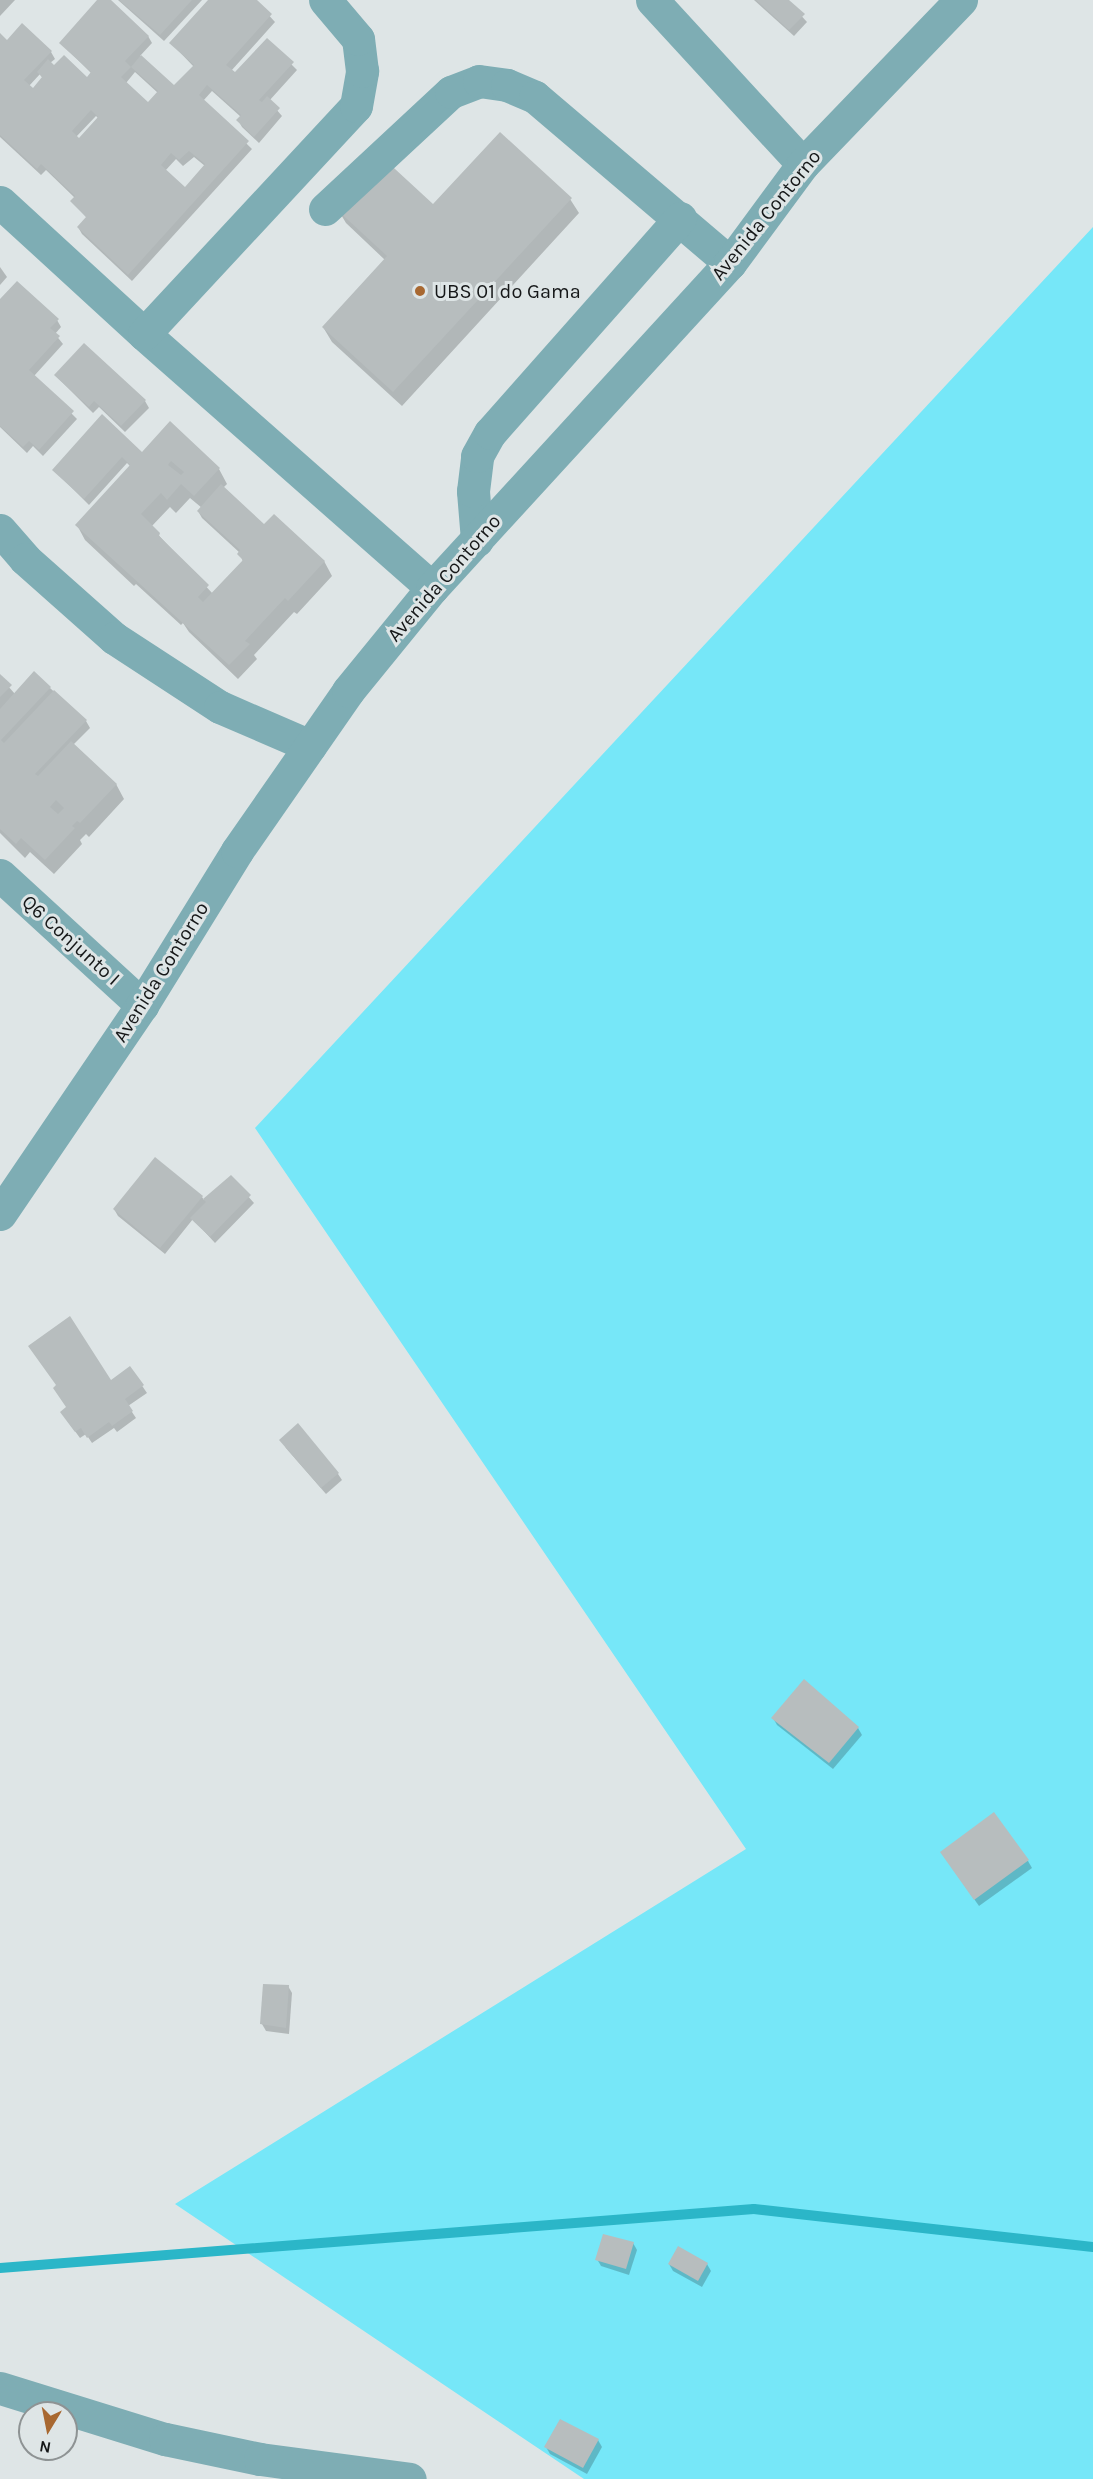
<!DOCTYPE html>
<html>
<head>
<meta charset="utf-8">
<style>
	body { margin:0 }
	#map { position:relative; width:1093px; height:2479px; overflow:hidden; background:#dee5e6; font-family:Karla,sans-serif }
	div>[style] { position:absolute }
	.green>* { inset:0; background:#76e7f8 }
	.shadow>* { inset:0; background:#0003 }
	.stream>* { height:10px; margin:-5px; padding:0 5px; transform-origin:5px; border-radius:5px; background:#2bb6c8 }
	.building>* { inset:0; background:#b7bdbe }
	.minor>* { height:33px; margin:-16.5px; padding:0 16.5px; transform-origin:16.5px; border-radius:16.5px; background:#7eadb4 }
	.dots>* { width:16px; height:16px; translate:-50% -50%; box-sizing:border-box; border:3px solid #dee5e6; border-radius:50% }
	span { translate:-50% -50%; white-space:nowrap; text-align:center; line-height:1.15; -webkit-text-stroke:6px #dee5e6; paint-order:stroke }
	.street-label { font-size:20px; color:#151718 }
	.poi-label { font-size:20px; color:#151718 }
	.left { translate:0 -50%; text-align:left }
	.north { position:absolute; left:18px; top:2401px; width:60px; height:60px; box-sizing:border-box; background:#dee5e6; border:2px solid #8e9394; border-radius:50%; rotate:190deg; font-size:16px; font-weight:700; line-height:24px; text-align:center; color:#151718 }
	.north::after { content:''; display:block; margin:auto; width:21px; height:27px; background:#a86831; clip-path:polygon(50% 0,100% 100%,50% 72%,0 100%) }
</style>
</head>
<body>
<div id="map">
	<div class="green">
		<i style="clip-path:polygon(1093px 227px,1093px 2479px,584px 2479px,175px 2204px,746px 1849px,255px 1128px)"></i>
	</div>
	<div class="shadow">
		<i style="clip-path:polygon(0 0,15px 0,0 16px)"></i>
		<i style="clip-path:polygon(evenodd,99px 0,108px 0,148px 36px,152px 43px,140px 56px,174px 87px,194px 67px,171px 43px,210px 0,255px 0,275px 22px,231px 71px,235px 75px,267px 40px,297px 70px,269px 101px,282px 116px,259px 143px,242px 127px,238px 120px,241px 117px,212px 91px,203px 101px,252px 149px,132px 281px,82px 234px,78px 227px,87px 218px,72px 201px,75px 198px,46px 170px,41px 175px,0 137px,0 35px,8px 42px,51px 52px,55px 59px,50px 63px,54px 67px,88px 79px,92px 74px,61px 43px,99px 0,135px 72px,158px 93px,148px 104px,126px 83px,135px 72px,99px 0,40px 74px,43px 79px,33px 90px,29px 86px,40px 74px,99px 0,96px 116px,99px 119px,79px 140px,76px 137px,96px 116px,99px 0,194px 157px,205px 166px,185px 189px,165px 171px,176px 159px,183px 166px,194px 157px)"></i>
		<i style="clip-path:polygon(118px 0,202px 0,164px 41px)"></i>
		<i style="clip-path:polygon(754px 0,787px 0,807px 22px,794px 36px)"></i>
		<i style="clip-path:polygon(570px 199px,579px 213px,402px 406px,332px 342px,323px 327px,385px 260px,346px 223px,337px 208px,433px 207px)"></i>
		<i style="clip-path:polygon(0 267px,7px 277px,0 285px)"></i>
		<i style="clip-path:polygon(0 301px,57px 320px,61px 327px,55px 334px,63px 344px,34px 376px,77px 419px,43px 456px,33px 446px,27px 453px,0 427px)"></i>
		<i style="clip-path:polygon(55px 375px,145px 401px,149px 408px,125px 432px,99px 407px,93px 413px)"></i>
		<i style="clip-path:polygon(evenodd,103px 417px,142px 454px,219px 469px,227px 484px,223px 488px,263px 525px,324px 561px,332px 576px,297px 614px,294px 612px,254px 655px,257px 659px,238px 679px,189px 632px,183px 623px,181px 625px,136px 584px,134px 586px,85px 540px,77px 525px,131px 467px,127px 463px,89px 505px,54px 470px,103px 417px,190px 498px,202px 508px,198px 511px,202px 518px,240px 553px,243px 562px,213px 594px,151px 527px,170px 507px,176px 513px,190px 498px)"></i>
		<i style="clip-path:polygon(0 677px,15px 694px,50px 688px,86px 721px,90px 728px,73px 745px,116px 784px,124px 799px,89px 837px,86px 834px,80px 840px,82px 844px,54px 874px,30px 852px,25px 858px,0 833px)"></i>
		<i style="clip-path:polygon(231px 1177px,254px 1203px,215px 1243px,193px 1219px,165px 1254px,118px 1216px,114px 1209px,202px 1197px,204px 1200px)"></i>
		<i style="clip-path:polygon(130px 1368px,147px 1393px,128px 1406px,136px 1418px,117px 1432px,114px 1428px,92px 1443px,86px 1434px,80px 1438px,66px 1419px)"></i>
		<i style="clip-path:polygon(285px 1447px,338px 1474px,342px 1480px,326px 1494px)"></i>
		<i style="clip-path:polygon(773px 1718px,858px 1728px,862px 1735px,833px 1769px,777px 1725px)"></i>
		<i style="clip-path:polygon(946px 1859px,1028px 1861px,1032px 1868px,979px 1906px)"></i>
		<i style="clip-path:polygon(288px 1986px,292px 1993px,289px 2034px,266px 2031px,262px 2024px)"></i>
		<i style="clip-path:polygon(633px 2243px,637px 2250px,629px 2275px,601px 2266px,597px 2259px)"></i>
		<i style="clip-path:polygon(678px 2248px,707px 2264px,711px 2271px,702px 2287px,673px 2271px,669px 2264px)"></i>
		<i style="clip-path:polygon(598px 2440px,602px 2447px,587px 2474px,550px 2454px,546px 2447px)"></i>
	</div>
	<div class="stream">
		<i style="left:0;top:2268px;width:756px;rotate:-4.47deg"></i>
		<i style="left:754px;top:2209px;width:341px;rotate:6.4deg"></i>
	</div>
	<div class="building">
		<i style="clip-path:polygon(evenodd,97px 0,111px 0,149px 36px,125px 61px,131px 67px,141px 55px,174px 85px,194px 65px,169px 43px,208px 0,257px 0,272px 14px,226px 65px,235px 72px,267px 38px,294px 62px,259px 100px,262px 102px,267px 96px,280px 108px,254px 137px,236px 120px,241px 115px,207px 85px,199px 95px,249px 141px,128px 275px,77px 227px,86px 217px,70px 201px,75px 196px,41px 164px,37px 169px,0 135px,0 33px,7px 40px,22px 23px,52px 51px,24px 80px,33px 88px,42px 77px,37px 72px,48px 59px,54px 65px,64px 55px,87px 77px,91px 72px,59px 43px,97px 0,131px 67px,158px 91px,148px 102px,121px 77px,131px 67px,97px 0,91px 110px,98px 117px,79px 138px,72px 131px,91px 110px,97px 0,189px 151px,205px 164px,185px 187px,161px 165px,171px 153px,179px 160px,189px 151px)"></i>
		<i style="clip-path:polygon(119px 0,192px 0,160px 35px)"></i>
		<i style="clip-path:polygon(756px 0,789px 0,805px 14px,789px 30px)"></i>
		<i style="clip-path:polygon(500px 132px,572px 198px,393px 392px,322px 327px,387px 256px,335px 208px,382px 157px,433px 204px)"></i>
		<i style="clip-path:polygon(17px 281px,59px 319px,50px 328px,60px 336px,29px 370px,74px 411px,39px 450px,29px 441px,23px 447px,0 426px,0 299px)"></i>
		<i style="clip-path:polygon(84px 343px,146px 400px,121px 426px,94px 401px,89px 407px,54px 375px)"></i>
		<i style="clip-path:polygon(evenodd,102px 414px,142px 452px,170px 421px,220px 468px,194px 496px,181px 484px,167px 500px,161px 493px,141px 514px,160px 533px,159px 536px,209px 585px,198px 597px,203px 602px,243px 560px,237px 554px,240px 550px,197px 511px,221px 484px,264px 524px,274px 514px,325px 561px,288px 601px,285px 598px,245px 641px,250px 644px,229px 665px,75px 525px,130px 465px,122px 457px,84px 499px,52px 470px,102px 414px,171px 461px,184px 472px,181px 475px,168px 465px,171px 461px)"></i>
		<i style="clip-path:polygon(evenodd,34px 671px,51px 687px,1px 740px,4px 743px,54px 690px,87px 720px,35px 774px,38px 776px,71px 741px,117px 784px,80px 823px,77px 821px,72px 826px,75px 828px,45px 860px,21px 838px,16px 844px,0 829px,0 709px,34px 671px,56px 800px,64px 808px,58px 814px,50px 807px,56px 800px)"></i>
		<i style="clip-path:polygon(0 674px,12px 685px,0 697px)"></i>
		<i style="clip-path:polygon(155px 1157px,203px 1196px,160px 1248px,113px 1209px)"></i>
		<i style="clip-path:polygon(231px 1175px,251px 1195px,210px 1237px,190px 1218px,206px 1202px,203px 1199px)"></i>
		<i style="clip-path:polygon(70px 1316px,111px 1380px,130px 1366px,144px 1385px,125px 1399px,133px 1411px,112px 1426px,109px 1422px,87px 1438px,81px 1428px,75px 1432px,60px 1412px,66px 1407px,53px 1388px,56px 1385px,28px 1346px)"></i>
		<i style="clip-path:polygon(298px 1423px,339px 1473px,321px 1488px,279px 1440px)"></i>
		<i style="clip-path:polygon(804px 1679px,859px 1727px,829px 1763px,771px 1718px)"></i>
		<i style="clip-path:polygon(994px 1812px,1029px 1860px,974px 1900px,940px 1852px)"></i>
		<i style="clip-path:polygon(263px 1984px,289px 1985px,286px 2028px,260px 2024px)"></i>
		<i style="clip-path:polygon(603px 2234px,634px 2242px,626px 2269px,595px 2260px)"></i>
		<i style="clip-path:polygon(678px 2246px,708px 2263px,698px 2281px,668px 2264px)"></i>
		<i style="clip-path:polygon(560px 2419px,599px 2439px,583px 2468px,544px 2447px)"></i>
	</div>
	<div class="minor">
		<i style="left:652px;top:0;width:223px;rotate:47.4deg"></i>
		<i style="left:0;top:202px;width:195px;rotate:42.5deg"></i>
		<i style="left:144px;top:334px;width:384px;rotate:41.4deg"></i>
		<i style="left:325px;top:209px;width:172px;rotate:-42.9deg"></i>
		<i style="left:451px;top:92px;width:30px;rotate:-21deg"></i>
		<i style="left:479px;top:81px;width:28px;rotate:8deg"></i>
		<i style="left:507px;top:85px;width:30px;rotate:23deg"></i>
		<i style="left:535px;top:97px;width:256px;rotate:40.4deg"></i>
		<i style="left:144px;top:334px;width:311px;rotate:-47.1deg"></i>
		<i style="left:356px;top:106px;width:36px;rotate:-80deg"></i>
		<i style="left:362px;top:71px;width:32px;rotate:-97deg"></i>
		<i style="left:358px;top:39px;width:51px;rotate:-130.2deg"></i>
		<i style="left:0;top:530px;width:38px;rotate:49deg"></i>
		<i style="left:25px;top:559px;width:119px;rotate:41.6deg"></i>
		<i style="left:114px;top:638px;width:126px;rotate:33.1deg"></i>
		<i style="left:220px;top:707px;width:98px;rotate:23.4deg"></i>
		<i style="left:477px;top:540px;width:49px;rotate:-94.7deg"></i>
		<i style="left:473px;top:491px;width:35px;rotate:-83deg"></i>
		<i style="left:477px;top:456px;width:26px;rotate:-61deg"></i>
		<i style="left:490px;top:433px;width:287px;rotate:-48.5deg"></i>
		<i style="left:0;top:875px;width:193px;rotate:42.5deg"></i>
		<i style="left:0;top:1214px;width:253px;rotate:-55.8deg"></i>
		<i style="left:142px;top:1005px;width:181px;rotate:-58.3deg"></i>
		<i style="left:237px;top:851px;width:195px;rotate:-55.2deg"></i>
		<i style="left:348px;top:691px;width:133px;rotate:-50.8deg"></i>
		<i style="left:432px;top:588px;width:441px;rotate:-47.5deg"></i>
		<i style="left:730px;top:263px;width:123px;rotate:-53.6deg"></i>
		<i style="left:803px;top:164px;width:228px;rotate:-46.1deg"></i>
		<i style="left:0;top:2388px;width:173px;rotate:17.2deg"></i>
		<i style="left:165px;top:2439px;width:97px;rotate:11.9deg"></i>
		<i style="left:260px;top:2459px;width:151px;rotate:7.6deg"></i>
	</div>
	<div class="dots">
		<i style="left:420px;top:291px;background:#a86831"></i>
	</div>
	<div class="street-label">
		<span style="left:766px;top:215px;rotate:-51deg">Avenida Contorno</span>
		<span style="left:444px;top:578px;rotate:-49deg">Avenida Contorno</span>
		<span style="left:71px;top:940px;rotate:42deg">Q6 Conjunto I</span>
		<span style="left:161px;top:972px;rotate:-58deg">Avenida Contorno</span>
	</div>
	<div class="poi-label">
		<span class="left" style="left:434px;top:291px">UBS 01 do Gama</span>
	</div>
	<div class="north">N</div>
</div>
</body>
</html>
